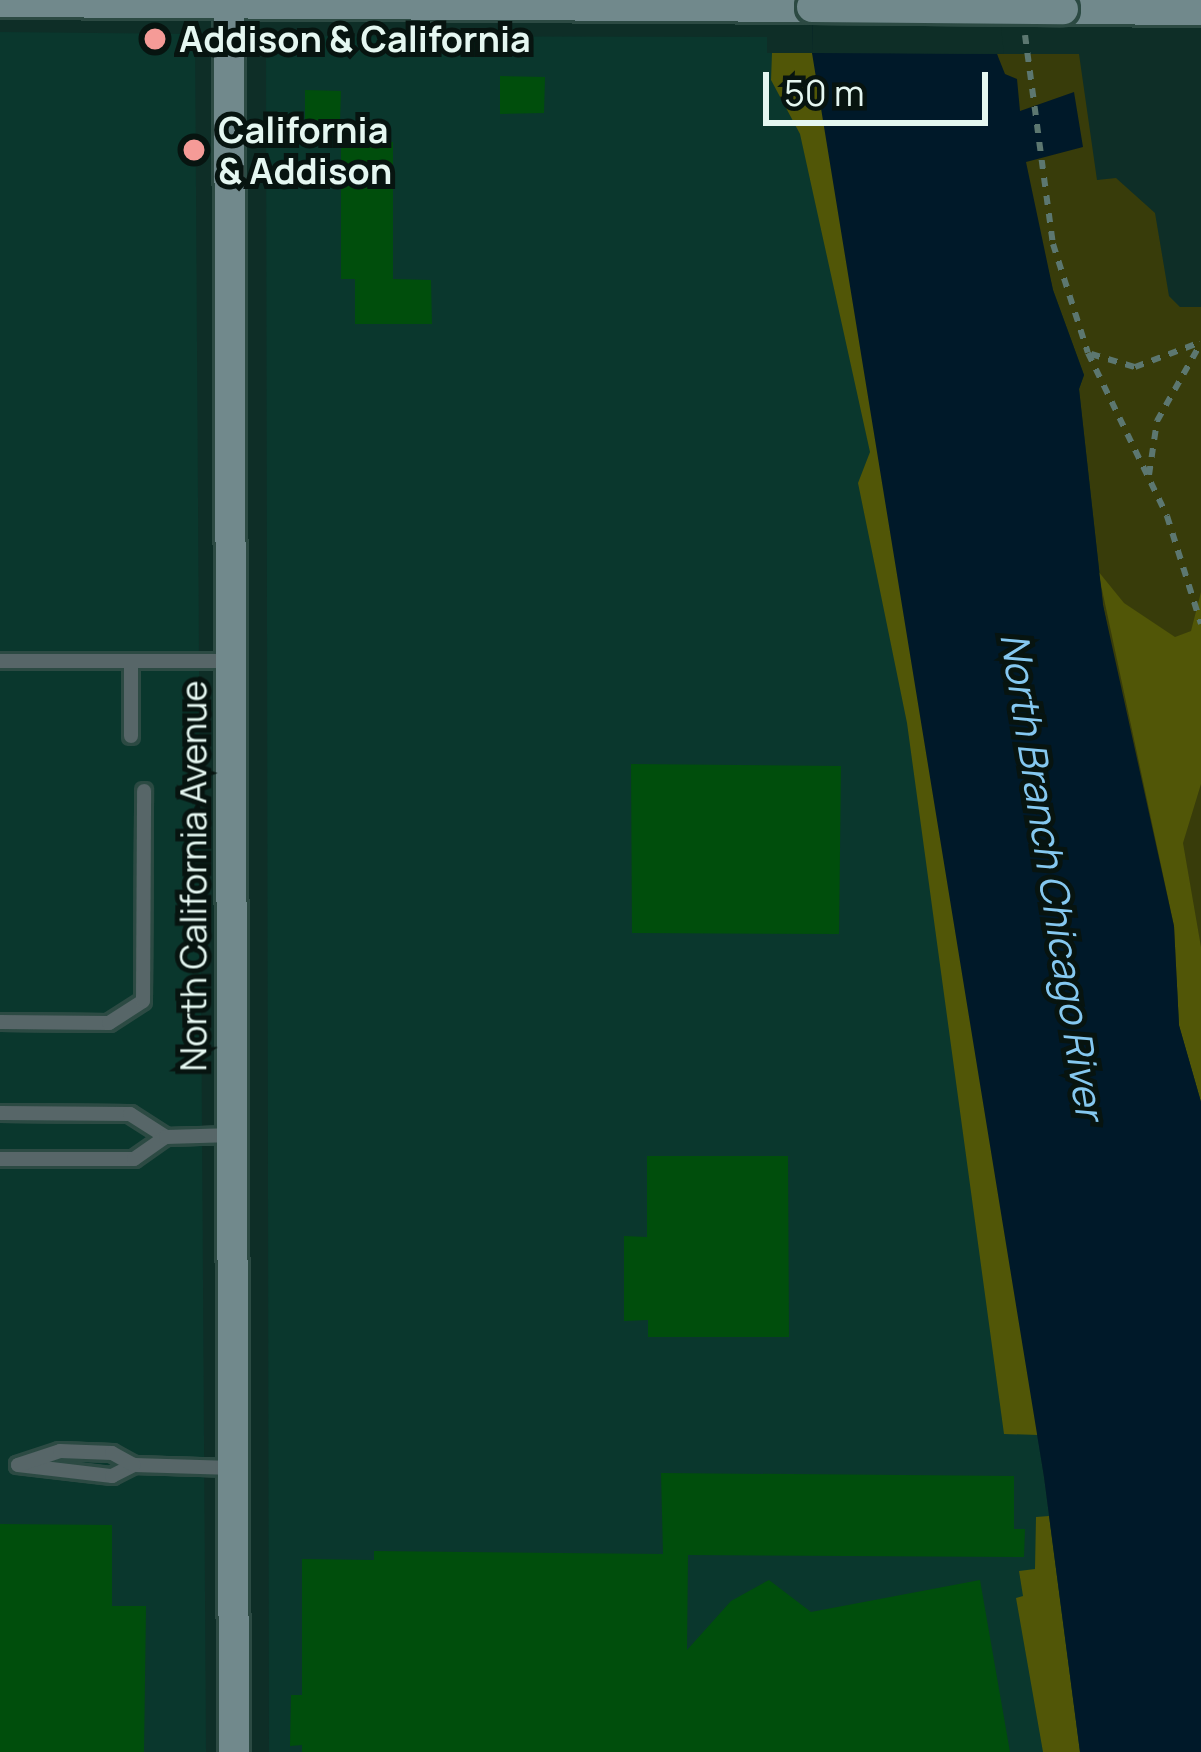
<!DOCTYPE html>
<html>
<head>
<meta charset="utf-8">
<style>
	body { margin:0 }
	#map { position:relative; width:1201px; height:1752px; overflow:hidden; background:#0e2e27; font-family:Manrope,sans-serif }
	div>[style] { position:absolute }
	.built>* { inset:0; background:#0a372d }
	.green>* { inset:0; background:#383c0a }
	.forest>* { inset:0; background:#515607 }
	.water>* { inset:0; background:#001929 }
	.pier>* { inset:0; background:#0e2e27 }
	.building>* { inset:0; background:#004e0c }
	.path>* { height:6px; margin-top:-3px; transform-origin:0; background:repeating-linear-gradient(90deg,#5c7770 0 9px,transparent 0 18px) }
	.roads { filter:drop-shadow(3px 0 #2c4a43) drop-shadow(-3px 0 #2c4a43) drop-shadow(0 3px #2c4a43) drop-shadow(0 -3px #2c4a43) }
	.lane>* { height:14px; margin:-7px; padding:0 7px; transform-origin:7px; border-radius:7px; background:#576668 }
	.secondary>* { height:30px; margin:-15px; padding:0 15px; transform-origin:15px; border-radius:15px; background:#71898c }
	.bridges { filter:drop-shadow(3px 0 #2c4a43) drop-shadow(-3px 0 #2c4a43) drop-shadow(0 3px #2c4a43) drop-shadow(0 -3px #2c4a43) }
	.secondary-bridge>* { height:30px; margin:-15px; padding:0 15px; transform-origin:15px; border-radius:15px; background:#71898c }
	.dots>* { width:33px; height:33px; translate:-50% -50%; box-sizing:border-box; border:6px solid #071410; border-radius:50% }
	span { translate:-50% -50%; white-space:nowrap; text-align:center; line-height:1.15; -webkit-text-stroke:10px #071410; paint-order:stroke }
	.poi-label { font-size:36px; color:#e5f7f1; font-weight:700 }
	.left { translate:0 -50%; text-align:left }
	.street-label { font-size:36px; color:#e5f7f1 }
	.water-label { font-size:39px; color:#85c8f0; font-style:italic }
	.scale { position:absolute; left:763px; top:72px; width:225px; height:54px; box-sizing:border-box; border:6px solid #e5f7f1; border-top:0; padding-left:15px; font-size:36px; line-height:42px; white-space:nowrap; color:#e5f7f1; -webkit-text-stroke:9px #071410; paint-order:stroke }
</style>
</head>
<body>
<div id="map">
	<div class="built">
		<i style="clip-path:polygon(0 32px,195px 34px,206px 1752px,0 1752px)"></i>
		<i style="clip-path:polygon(275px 36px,767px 37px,767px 53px,812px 53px,820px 68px,1044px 1477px,1080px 1752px,269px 1752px,266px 45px)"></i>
	</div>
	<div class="green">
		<i style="clip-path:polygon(997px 54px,1079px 54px,1097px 180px,1116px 178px,1155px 213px,1169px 296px,1180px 307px,1201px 307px,1201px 1102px,1103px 605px,1079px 389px,1084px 375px,1053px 290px)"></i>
	</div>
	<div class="forest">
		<i style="clip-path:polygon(772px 53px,812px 53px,820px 68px,1038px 1435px,1004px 1434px,907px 723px,858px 483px,870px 452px,800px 134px,771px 80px)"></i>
		<i style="clip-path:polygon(1098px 571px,1124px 603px,1175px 637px,1191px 631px,1201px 592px,1201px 784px,1183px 843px,1201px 947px,1201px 1102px,1179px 1026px,1174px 926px)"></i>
		<i style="clip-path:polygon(1049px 1516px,1080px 1752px,1043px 1752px,1016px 1598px,1023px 1596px,1019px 1571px,1035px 1569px,1036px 1517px)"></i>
	</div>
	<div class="water">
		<i style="clip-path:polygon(813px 0,884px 53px,997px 54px,1005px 74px,1017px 79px,1020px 111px,1074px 92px,1083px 147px,1026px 162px,1053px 290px,1084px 375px,1079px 389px,1103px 605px,1174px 926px,1179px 1025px,1201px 1102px,1201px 1752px,1080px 1752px,1044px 1477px,812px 53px)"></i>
	</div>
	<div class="pier">
		<i style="clip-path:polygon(813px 0,998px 0,1004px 54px,812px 53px)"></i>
	</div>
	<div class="building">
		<i style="clip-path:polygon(500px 76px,545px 77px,544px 113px,500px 114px)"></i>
		<i style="clip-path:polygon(305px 90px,341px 91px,340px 120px,305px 121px)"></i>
		<i style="clip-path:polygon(341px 142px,393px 142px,393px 279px,431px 280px,432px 324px,355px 324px,355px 279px,341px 279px)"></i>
		<i style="clip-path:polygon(631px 764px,841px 766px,839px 934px,632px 933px)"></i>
		<i style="clip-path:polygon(647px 1156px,788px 1156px,789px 1337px,648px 1337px,648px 1320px,624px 1321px,624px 1236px,647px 1237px)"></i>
		<i style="clip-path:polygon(661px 1473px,1014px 1476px,1014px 1529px,1025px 1529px,1024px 1557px,688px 1555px,687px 1650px,731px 1601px,769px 1580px,811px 1612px,980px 1580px,1010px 1752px,302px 1752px,302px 1745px,290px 1746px,291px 1695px,302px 1695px,302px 1559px,374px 1560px,374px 1551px,663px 1554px)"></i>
		<i style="clip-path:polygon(0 1524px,112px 1525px,112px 1606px,146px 1606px,144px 1752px,0 1752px)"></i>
	</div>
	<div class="path">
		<i style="left:1025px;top:35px;width:211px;rotate:82.4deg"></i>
		<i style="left:1053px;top:244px;width:114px;rotate:72.2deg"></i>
		<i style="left:1088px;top:353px;width:181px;rotate:64.1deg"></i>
		<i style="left:1167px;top:516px;width:113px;rotate:72.5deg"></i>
		<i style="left:1091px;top:354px;width:46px;rotate:16.5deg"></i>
		<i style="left:1135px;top:367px;width:71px;rotate:-20.7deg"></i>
		<i style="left:1149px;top:475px;width:55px;rotate:-81.6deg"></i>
		<i style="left:1157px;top:421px;width:90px;rotate:-60.6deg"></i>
	</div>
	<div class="roads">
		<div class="lane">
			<i style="left:0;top:661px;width:229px"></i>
			<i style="left:131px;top:736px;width:75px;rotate:-90deg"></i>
			<i style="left:0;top:1022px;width:109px;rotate:0.5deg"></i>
			<i style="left:109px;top:1023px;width:40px;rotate:-32.9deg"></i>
			<i style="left:143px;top:1001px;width:210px;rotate:-89.7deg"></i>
			<i style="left:0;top:1113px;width:130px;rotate:0.4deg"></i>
			<i style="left:130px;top:1114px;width:43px;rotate:32.6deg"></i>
			<i style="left:0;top:1159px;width:134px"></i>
			<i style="left:134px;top:1159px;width:39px;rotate:-35deg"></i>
			<i style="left:166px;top:1137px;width:67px;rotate:-1.7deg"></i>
			<i style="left:18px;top:1465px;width:95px;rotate:6.7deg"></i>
			<i style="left:112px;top:1476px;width:25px;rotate:-27deg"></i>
			<i style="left:134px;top:1465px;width:99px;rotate:1.7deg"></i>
			<i style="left:18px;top:1465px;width:44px;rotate:-18.4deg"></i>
			<i style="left:60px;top:1451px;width:52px;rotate:2.2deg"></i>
			<i style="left:112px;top:1453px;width:25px;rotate:29deg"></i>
		</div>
		<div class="secondary">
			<i style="left:229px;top:0;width:1752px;rotate:89.84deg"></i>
			<i style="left:0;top:2px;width:812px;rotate:0.35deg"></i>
			<i style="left:1063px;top:9px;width:138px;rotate:0.4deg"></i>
		</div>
	</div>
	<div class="bridges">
		<div class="secondary-bridge">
			<i style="left:812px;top:7px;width:251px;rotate:0.5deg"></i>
		</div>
	</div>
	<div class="dots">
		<i style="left:155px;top:39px;background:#f59b97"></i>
		<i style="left:194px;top:150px;background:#f59b97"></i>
	</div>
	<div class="poi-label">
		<span class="left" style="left:179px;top:39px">Addison &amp; California</span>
		<span class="left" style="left:218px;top:150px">California<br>&amp; Addison</span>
	</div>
	<div class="street-label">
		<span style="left:193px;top:876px;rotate:-90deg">North California Avenue</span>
	</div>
	<div class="water-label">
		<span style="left:1053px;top:876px;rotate:81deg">North Branch Chicago River</span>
	</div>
	<div class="scale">50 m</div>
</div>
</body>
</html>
